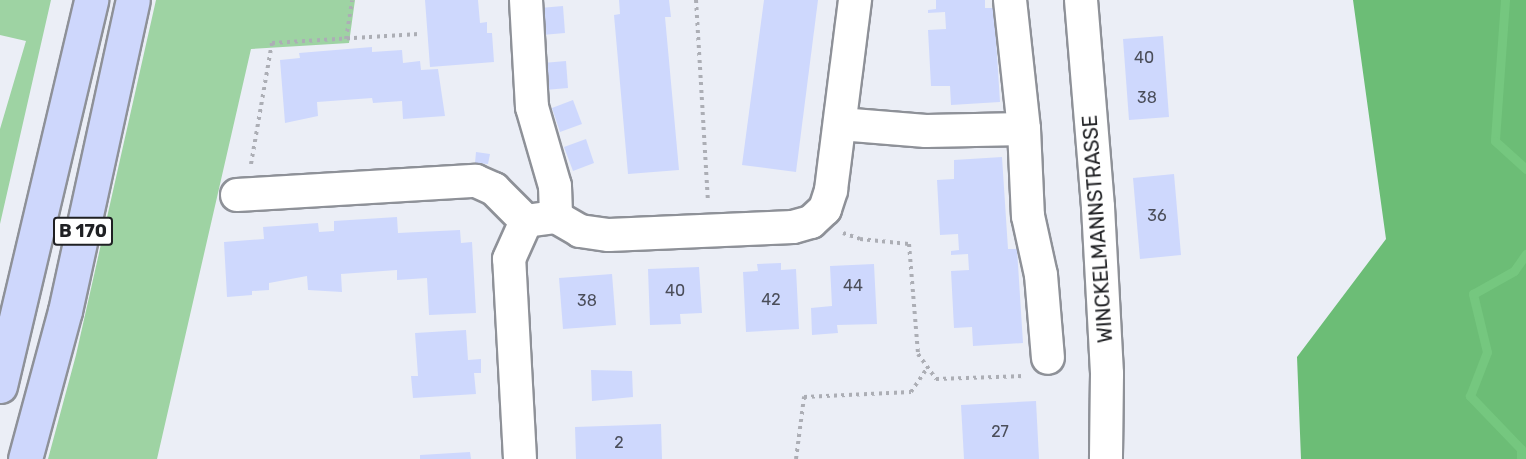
<!DOCTYPE html>
<html>
<head>
<meta charset="utf-8">
<style>
	body { margin:0 }
	#map { position:relative; width:1526px; height:459px; overflow:hidden; background:#ebeef6; font-family:Rubik,sans-serif }
	div>[style] { position:absolute }
	.green>* { inset:0; background:#9ed3a3 }
	.forest>* { inset:0; background:#6cbd76 }
	.stream>* { height:9px; margin:-4.5px; padding:0 4.5px; transform-origin:4.5px; border-radius:4.5px; background:#75c77f }
	.building>* { inset:0; background:#ced8fd }
	.path>* { height:4px; margin-top:-2px; transform-origin:0; background:repeating-linear-gradient(90deg,#acaeb5 0 3px,transparent 0 7.5px) }
	.roads { filter:drop-shadow(2px 0 #8e9198) drop-shadow(-2px 0 #8e9198) drop-shadow(0 2px #8e9198) drop-shadow(0 -2px #8e9198) }
	.minor>* { height:32px; margin:-16px; padding:0 16px; transform-origin:16px; border-radius:16px; background:#fff }
	.primary>* { height:33px; margin:-16.5px; padding:0 16.5px; transform-origin:16.5px; border-radius:16.5px; background:#ced7fc }
	span { translate:-50% -50%; white-space:nowrap; text-align:center; line-height:1.15; -webkit-text-stroke:6px #fff; paint-order:stroke }
	.number-label { font-size:16px; color:#4b4e5a }
	.number-label span { -webkit-text-stroke-width:0 }
	.shield-label span { padding:2px 4px; background:#fff; border:2px solid; border-radius:4px; -webkit-text-stroke-width:0 }
	.shield-label { font-size:18px; color:#1f2023; font-weight:700 }
	.street-label { font-size:20px; color:#1f2023 }
</style>
</head>
<body>
<div id="map">
	<div class="green">
		<i style="clip-path:polygon(0 0,51px 0,0 224px,0 129px,26px 41px,0 35px)"></i>
		<i style="clip-path:polygon(156px 0,355px 0,349px 43px,251px 49px,157px 459px,48px 459px,76px 355px)"></i>
	</div>
	<div class="forest">
		<i style="clip-path:polygon(1353px 0,1526px 0,1526px 459px,1301px 459px,1297px 357px,1386px 239px)"></i>
	</div>
	<div class="stream">
		<i style="left:1505px;top:0;width:141px;rotate:94.1deg"></i>
		<i style="left:1495px;top:141px;width:42px;rotate:42.1deg"></i>
		<i style="left:1521px;top:459px;width:10px;rotate:-90deg"></i>
		<i style="left:1521px;top:449px;width:74px;rotate:-133.9deg"></i>
		<i style="left:1470px;top:396px;width:47px;rotate:-68.9deg"></i>
		<i style="left:1487px;top:352px;width:60px;rotate:-103.6deg"></i>
		<i style="left:1473px;top:294px;width:47px;rotate:-29.3deg"></i>
		<i style="left:1514px;top:271px;width:21px;rotate:-55deg"></i>
	</div>
	<div class="building">
		<i style="clip-path:polygon(425px 0,478px 0,480px 23px,487px 22px,487px 33px,492px 33px,494px 62px,430px 67px)"></i>
		<i style="clip-path:polygon(619px 0,669px 0,671px 17px,665px 17px,679px 170px,628px 174px,614px 15px,620px 14px)"></i>
		<i style="clip-path:polygon(764px 0,818px 0,796px 172px,742px 165px)"></i>
		<i style="clip-path:polygon(936px 0,985px 0,985px 8px,994px 8px,1000px 102px,951px 105px,950px 86px,931px 86px,928px 30px,946px 29px,945px 12px,928px 13px,928px 10px,936px 9px)"></i>
		<i style="clip-path:polygon(563px 6px,565px 33px,542px 35px,540px 8px)"></i>
		<i style="clip-path:polygon(1163px 36px,1169px 117px,1129px 120px,1123px 39px)"></i>
		<i style="clip-path:polygon(372px 47px,372px 52px,402px 50px,403px 63px,420px 61px,421px 70px,438px 69px,445px 116px,403px 119px,402px 101px,373px 103px,372px 98px,317px 102px,318px 116px,285px 123px,280px 60px,300px 58px,299px 53px)"></i>
		<i style="clip-path:polygon(566px 61px,568px 88px,545px 90px,543px 63px)"></i>
		<i style="clip-path:polygon(573px 100px,582px 124px,560px 132px,552px 108px)"></i>
		<i style="clip-path:polygon(586px 139px,594px 163px,573px 171px,564px 147px)"></i>
		<i style="clip-path:polygon(476px 152px,490px 154px,488px 164px,475px 163px)"></i>
		<i style="clip-path:polygon(1002px 157px,1008px 249px,1017px 249px,1023px 343px,973px 346px,972px 327px,954px 328px,951px 271px,969px 270px,968px 254px,951px 255px,951px 251px,959px 250px,958px 234px,940px 235px,937px 180px,954px 179px,954px 160px)"></i>
		<i style="clip-path:polygon(1174px 174px,1181px 255px,1140px 259px,1133px 178px)"></i>
		<i style="clip-path:polygon(397px 217px,398px 233px,460px 230px,461px 243px,472px 242px,476px 313px,429px 315px,427px 278px,397px 280px,397px 270px,341px 274px,342px 292px,308px 290px,307px 276px,269px 283px,269px 290px,252px 291px,252px 295px,227px 297px,224px 242px,264px 239px,263px 227px,318px 223px,319px 232px,334px 231px,334px 221px)"></i>
		<i style="clip-path:polygon(781px 263px,781px 270px,796px 269px,799px 329px,746px 332px,743px 272px,758px 271px,757px 264px)"></i>
		<i style="clip-path:polygon(874px 264px,877px 324px,837px 325px,838px 333px,812px 335px,811px 308px,832px 306px,830px 266px)"></i>
		<i style="clip-path:polygon(699px 267px,702px 313px,680px 314px,681px 324px,650px 325px,648px 269px)"></i>
		<i style="clip-path:polygon(612px 274px,616px 325px,563px 329px,559px 278px)"></i>
		<i style="clip-path:polygon(466px 330px,468px 360px,481px 359px,481px 373px,474px 373px,476px 394px,413px 398px,411px 376px,418px 376px,415px 333px)"></i>
		<i style="clip-path:polygon(591px 370px,632px 371px,633px 397px,592px 401px)"></i>
		<i style="clip-path:polygon(1036px 401px,1039px 459px,964px 459px,961px 405px)"></i>
		<i style="clip-path:polygon(661px 424px,662px 459px,576px 459px,575px 427px)"></i>
		<i style="clip-path:polygon(470px 452px,471px 459px,420px 459px,420px 455px)"></i>
	</div>
	<div class="path">
		<i style="left:696px;top:0;width:202px;rotate:86.6deg"></i>
		<i style="left:346px;top:39px;width:39px;rotate:-81deg"></i>
		<i style="left:251px;top:164px;width:123px;rotate:-80.2deg"></i>
		<i style="left:272px;top:43px;width:147px;rotate:-3.5deg"></i>
		<i style="left:843px;top:233px;width:18px;rotate:19deg"></i>
		<i style="left:860px;top:239px;width:49px;rotate:5.8deg"></i>
		<i style="left:909px;top:244px;width:110px;rotate:85.3deg"></i>
		<i style="left:918px;top:354px;width:31px;rotate:54deg"></i>
		<i style="left:936px;top:379px;width:89px;rotate:-1.9deg"></i>
		<i style="left:796px;top:459px;width:63px;rotate:-82.6deg"></i>
		<i style="left:804px;top:397px;width:107px;rotate:-2.7deg"></i>
		<i style="left:911px;top:392px;width:27px;rotate:-56deg"></i>
	</div>
	<div class="roads">
		<div class="minor">
			<i style="left:526px;top:0;width:107px;rotate:86.8deg"></i>
			<i style="left:532px;top:107px;width:82px;rotate:73.8deg"></i>
			<i style="left:555px;top:186px;width:31px;rotate:88deg"></i>
			<i style="left:556px;top:217px;width:28px;rotate:30deg"></i>
			<i style="left:580px;top:231px;width:29px;rotate:8deg"></i>
			<i style="left:609px;top:235px;width:184px;rotate:-2.5deg"></i>
			<i style="left:793px;top:227px;width:19px;rotate:-16deg"></i>
			<i style="left:811px;top:222px;width:19px;rotate:-43deg"></i>
			<i style="left:825px;top:209px;width:20px;rotate:-72deg"></i>
			<i style="left:831px;top:190px;width:192px;rotate:-82.8deg"></i>
			<i style="left:1010px;top:0;width:130px;rotate:83.8deg"></i>
			<i style="left:1024px;top:129px;width:87px;rotate:87.4deg"></i>
			<i style="left:1028px;top:216px;width:60px;rotate:77.6deg"></i>
			<i style="left:1041px;top:275px;width:83px;rotate:85.2deg"></i>
			<i style="left:1081px;top:0;width:208px;rotate:85.3deg"></i>
			<i style="left:1098px;top:207px;width:167px;rotate:86.9deg"></i>
			<i style="left:1107px;top:374px;width:85px;rotate:90.7deg"></i>
			<i style="left:840px;top:124px;width:86px;rotate:4.7deg"></i>
			<i style="left:926px;top:131px;width:98px;rotate:-1.2deg"></i>
			<i style="left:237px;top:195px;width:239px;rotate:-3.4deg"></i>
			<i style="left:476px;top:181px;width:20px;rotate:24deg"></i>
			<i style="left:494px;top:189px;width:45px;rotate:45deg"></i>
			<i style="left:526px;top:221px;width:30px;rotate:-8deg"></i>
			<i style="left:520px;top:459px;width:200px;rotate:-93.1deg"></i>
			<i style="left:509px;top:259px;width:42px;rotate:-65.9deg"></i>
		</div>
		<div class="primary">
			<i style="left:0;top:386px;width:397px;rotate:-76.7deg"></i>
			<i style="left:25px;top:459px;width:153px;rotate:-74.9deg"></i>
			<i style="left:65px;top:311px;width:318px;rotate:-77.7deg"></i>
		</div>
	</div>
	<div class="number-label">
		<span style="left:1144px;top:58px">40</span>
		<span style="left:1147px;top:98px">38</span>
		<span style="left:1157px;top:216px">36</span>
		<span style="left:853px;top:286px">44</span>
		<span style="left:675px;top:291px">40</span>
		<span style="left:771px;top:300px">42</span>
		<span style="left:587px;top:301px">38</span>
		<span style="left:1000px;top:432px">27</span>
		<span style="left:619px;top:443px">2</span>
	</div>
	<div class="shield-label">
		<span style="left:83px;top:231px">B 170</span>
	</div>
	<div class="street-label">
		<span style="left:1098px;top:229px;rotate:-94deg">WINCKELMANNSTRASSE</span>
	</div>
</div>
</body>
</html>
